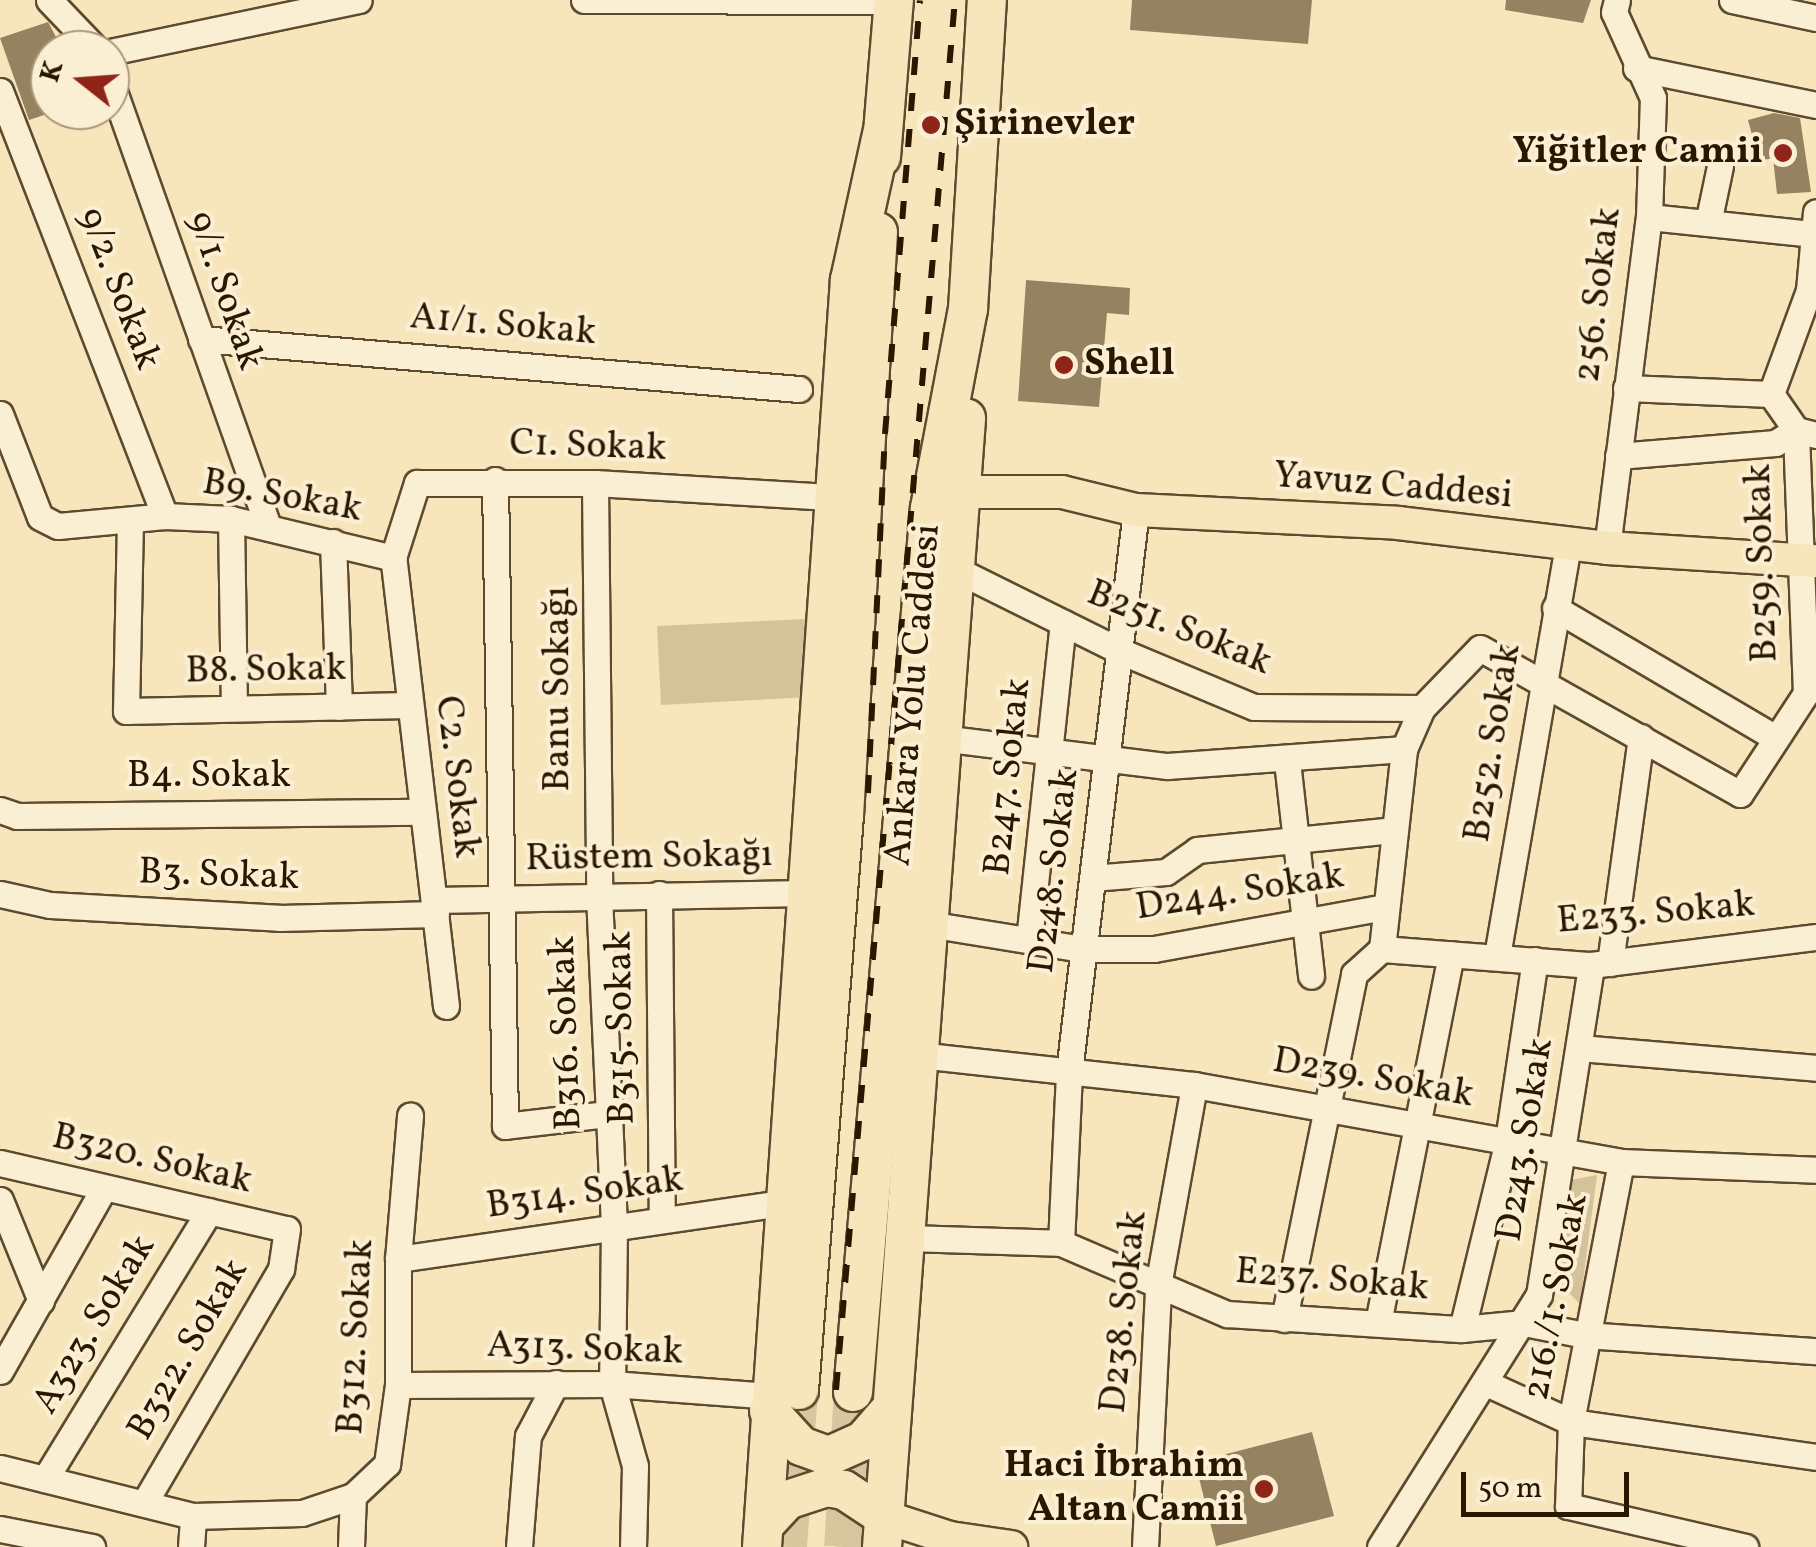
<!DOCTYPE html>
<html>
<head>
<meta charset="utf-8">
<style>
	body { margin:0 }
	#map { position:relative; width:1816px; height:1547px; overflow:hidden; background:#f7e5bb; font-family:Vollkorn,serif }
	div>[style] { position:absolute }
	.green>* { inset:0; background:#d4c29b }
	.building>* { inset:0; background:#958261 }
	.highway-tunnel>* { height:38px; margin-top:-19px; transform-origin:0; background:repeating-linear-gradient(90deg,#d8c69f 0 38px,transparent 0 57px) }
	.roads { filter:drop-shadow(2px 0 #5d4a2f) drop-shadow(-2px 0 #5d4a2f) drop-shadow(0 2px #5d4a2f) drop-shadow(0 -2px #5d4a2f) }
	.minor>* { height:25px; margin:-12.5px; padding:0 12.5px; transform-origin:12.5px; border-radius:12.5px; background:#faeed3 }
	.major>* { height:32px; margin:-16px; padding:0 16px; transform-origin:16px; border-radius:16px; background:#f7e5bb }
	.highway>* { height:38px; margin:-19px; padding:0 19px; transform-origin:19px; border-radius:19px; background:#f7e5bb }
	.rail>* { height:6px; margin-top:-3px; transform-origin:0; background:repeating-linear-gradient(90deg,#2a1700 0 18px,transparent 0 36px) }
	.dots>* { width:28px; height:28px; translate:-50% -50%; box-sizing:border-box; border:5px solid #faeed3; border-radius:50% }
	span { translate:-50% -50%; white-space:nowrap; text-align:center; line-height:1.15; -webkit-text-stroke:8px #faeed3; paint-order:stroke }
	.poi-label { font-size:38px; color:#2a1700; font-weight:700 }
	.left { translate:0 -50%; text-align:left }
	.right { translate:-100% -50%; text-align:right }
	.street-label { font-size:38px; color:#2a1700 }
	.north { position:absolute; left:30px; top:30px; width:100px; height:100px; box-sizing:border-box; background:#faeed3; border:2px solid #a7987f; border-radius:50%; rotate:287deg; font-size:28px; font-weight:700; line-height:40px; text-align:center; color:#2a1700 }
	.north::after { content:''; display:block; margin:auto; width:35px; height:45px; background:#8f2418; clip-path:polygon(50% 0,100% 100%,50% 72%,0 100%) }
	.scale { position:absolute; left:1461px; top:1472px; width:168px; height:45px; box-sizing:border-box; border:5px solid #2a1700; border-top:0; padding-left:12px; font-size:30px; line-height:35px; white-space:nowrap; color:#2a1700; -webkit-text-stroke:8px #faeed3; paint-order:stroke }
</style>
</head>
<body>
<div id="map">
	<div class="green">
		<i style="clip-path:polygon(807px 619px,811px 697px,661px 705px,657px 626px)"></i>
		<i style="clip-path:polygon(1597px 1175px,1580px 1304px,1553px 1277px,1565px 1181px)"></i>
	</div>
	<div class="building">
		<i style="clip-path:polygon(1132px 0,1312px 0,1308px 44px,1130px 30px)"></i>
		<i style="clip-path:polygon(1506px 0,1591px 0,1583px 23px,1505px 10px)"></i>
		<i style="clip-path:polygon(48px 22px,63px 50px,50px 50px,50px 113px,29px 120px,0 38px)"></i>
		<i style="clip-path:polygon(1774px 113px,1800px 118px,1811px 192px,1777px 194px,1773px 158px,1759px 161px,1748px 120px)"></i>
		<i style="clip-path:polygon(1026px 280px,1130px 288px,1129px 315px,1107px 313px,1099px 407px,1018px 401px)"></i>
		<i style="clip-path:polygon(1312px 1432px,1334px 1516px,1216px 1546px,1195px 1462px)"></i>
	</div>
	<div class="highway-tunnel">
		<i style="left:788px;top:1547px;width:157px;rotate:-86deg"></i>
		<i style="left:843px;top:1547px;width:155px;rotate:-86.3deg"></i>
	</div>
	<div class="roads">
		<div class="minor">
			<i style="left:49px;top:0;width:69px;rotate:46.2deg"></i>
			<i style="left:584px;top:0;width:292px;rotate:0.2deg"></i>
			<i style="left:1732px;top:0;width:86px;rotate:12.1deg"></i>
			<i style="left:110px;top:52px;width:254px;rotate:-11.8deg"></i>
			<i style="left:1636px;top:68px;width:184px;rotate:11.6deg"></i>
			<i style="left:110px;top:80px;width:474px;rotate:70.5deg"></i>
			<i style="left:0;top:91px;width:456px;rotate:68.8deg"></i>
			<i style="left:1649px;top:217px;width:166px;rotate:5.9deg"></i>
			<i style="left:1708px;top:223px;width:58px;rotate:-78.1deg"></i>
			<i style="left:201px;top:339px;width:600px;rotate:4.78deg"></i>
			<i style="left:1626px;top:388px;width:145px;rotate:2.4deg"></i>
			<i style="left:1771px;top:394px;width:44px;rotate:55.2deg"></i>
			<i style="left:1796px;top:430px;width:21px;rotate:14deg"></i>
			<i style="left:1771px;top:394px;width:111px;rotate:-69.9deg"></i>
			<i style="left:1809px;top:290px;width:78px;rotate:-84.9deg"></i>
			<i style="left:0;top:414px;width:110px;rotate:68.8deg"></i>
			<i style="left:40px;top:517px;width:20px;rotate:27deg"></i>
			<i style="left:58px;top:526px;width:107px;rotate:-5.3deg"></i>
			<i style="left:165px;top:516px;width:66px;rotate:2.6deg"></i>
			<i style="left:231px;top:519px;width:167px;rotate:13.5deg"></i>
			<i style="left:1618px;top:456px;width:158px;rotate:-4.7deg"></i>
			<i style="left:1775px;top:443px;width:25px;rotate:-32deg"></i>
			<i style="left:495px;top:480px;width:646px;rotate:89.11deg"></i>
			<i style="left:505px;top:1126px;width:103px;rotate:-6.7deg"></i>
			<i style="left:595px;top:483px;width:412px;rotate:89.4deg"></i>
			<i style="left:599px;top:895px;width:332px;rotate:87.4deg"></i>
			<i style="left:614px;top:1227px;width:157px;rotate:90.7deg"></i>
			<i style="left:612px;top:1384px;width:85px;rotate:74.3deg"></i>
			<i style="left:635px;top:1466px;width:81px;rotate:91.4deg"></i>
			<i style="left:231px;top:519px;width:189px;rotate:89.1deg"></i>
			<i style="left:130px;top:521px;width:190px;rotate:91.2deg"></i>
			<i style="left:126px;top:711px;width:282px;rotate:-1.2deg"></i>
			<i style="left:333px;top:542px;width:165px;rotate:87.9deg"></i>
			<i style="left:1607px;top:548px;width:334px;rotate:-82.8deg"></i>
			<i style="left:1649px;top:217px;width:119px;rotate:-88.1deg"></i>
			<i style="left:1653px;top:98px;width:94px;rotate:-114.4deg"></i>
			<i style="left:1614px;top:12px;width:12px;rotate:-76deg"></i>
			<i style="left:957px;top:570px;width:182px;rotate:26.4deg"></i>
			<i style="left:1120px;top:651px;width:145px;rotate:22.7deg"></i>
			<i style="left:1254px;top:707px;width:168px;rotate:0.3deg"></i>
			<i style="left:1422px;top:708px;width:83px;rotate:-46deg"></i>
			<i style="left:1480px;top:648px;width:298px;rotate:29.3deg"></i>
			<i style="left:1740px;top:794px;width:121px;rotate:-56.8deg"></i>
			<i style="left:1806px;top:693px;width:263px;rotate:-92.2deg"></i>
			<i style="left:1555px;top:608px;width:256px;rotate:30.5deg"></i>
			<i style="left:941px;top:738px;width:228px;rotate:7.1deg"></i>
			<i style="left:1167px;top:766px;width:238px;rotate:-4.1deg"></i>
			<i style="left:1287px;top:761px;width:216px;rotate:83.6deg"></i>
			<i style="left:0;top:810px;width:18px;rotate:19deg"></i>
			<i style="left:17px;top:816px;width:403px;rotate:-0.6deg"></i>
			<i style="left:1092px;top:878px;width:74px;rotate:-4.6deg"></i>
			<i style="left:1166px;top:872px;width:38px;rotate:-35deg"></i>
			<i style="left:1197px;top:850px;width:199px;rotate:-5.8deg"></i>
			<i style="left:0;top:894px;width:51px;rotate:12.4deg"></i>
			<i style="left:50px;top:905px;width:229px;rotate:3.2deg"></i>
			<i style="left:279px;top:918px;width:157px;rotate:-1.5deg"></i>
			<i style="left:659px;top:894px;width:326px;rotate:89.5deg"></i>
			<i style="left:434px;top:900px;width:371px;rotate:-1.1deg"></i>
			<i style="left:928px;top:924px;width:157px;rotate:9.2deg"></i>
			<i style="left:1083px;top:949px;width:71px"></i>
			<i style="left:1154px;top:949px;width:236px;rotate:-10.3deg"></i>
			<i style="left:1029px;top:940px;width:319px;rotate:-83.9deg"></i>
			<i style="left:1382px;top:949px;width:210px;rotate:4.4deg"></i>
			<i style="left:1591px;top:965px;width:227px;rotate:-7.1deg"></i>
			<i style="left:1382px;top:949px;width:201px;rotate:-83.7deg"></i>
			<i style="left:1404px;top:749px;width:45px;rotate:-66.3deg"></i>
			<i style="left:1497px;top:956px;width:419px;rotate:-80.2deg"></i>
			<i style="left:1610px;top:963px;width:228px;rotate:-82.2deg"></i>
			<i style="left:446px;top:1006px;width:451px;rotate:-96.7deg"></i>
			<i style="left:393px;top:558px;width:79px;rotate:-72.3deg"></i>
			<i style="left:417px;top:483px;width:178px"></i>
			<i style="left:595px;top:483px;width:239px;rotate:3.4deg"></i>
			<i style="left:1580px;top:1048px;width:237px;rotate:4.8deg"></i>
			<i style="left:918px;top:1055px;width:278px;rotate:6.2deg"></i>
			<i style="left:1194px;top:1085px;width:434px;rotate:10.2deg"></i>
			<i style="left:1621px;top:1162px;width:195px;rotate:2.3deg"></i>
			<i style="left:1621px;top:1162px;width:265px;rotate:100.9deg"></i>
			<i style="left:1571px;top:1422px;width:84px;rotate:92deg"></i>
			<i style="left:1568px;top:1506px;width:182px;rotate:13deg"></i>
			<i style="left:0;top:1163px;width:294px;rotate:13deg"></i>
			<i style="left:287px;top:1229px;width:40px;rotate:98.5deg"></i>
			<i style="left:281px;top:1269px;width:271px;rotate:120.3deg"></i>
			<i style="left:0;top:1200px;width:109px;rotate:67.9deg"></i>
			<i style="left:905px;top:1238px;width:156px;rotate:1.8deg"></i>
			<i style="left:1061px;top:1243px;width:181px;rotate:23.2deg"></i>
			<i style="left:1227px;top:1314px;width:235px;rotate:3.7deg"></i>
			<i style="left:1462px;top:1329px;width:62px;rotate:-5.5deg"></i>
			<i style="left:1524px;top:1323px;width:62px;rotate:11.1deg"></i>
			<i style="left:1585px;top:1335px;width:232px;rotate:4deg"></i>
			<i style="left:1061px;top:1243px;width:171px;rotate:-87.3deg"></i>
			<i style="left:1069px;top:1072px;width:566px;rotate:-83.2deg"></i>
			<i style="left:398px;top:1259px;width:388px;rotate:-8.3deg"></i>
			<i style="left:1284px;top:1319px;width:352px;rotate:-78.5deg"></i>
			<i style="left:1354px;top:974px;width:38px;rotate:-42deg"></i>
			<i style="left:1378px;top:1323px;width:376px;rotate:-78.8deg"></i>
			<i style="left:1462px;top:1329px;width:195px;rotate:-76.3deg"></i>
			<i style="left:1508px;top:1140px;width:182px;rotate:-81.5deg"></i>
			<i style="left:0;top:1371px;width:210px;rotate:-60.4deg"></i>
			<i style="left:1486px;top:1383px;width:94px;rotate:24.6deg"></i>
			<i style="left:1571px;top:1422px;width:247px;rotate:8.1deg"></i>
			<i style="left:398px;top:1385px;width:214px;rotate:-0.3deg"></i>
			<i style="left:612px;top:1384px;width:158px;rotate:4.3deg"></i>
			<i style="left:0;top:1468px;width:199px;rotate:14deg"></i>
			<i style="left:193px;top:1516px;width:109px;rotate:-1.6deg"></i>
			<i style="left:302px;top:1513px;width:54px;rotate:-18.4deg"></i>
			<i style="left:45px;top:1479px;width:314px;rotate:-58.5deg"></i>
			<i style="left:0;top:1529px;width:94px;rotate:11.1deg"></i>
			<i style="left:191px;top:1547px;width:31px;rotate:-86deg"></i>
			<i style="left:351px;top:1547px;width:51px;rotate:-87.8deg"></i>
			<i style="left:353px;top:1496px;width:47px;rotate:-43.3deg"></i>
			<i style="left:387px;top:1464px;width:80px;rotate:-82.1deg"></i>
			<i style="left:398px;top:1385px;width:126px;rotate:-90deg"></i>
			<i style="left:398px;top:1259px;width:144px;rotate:-85.2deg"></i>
			<i style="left:519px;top:1547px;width:111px;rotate:-85.4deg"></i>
			<i style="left:528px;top:1436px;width:60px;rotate:-62.2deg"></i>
			<i style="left:1145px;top:1547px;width:261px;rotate:-87.1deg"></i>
			<i style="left:1158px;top:1286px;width:204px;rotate:-79.8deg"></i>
			<i style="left:1380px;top:1547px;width:298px;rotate:-57.8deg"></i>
			<i style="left:1539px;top:1295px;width:334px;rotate:-81deg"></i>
		</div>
		<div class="major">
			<i style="left:964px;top:492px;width:98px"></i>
			<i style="left:1062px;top:492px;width:76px;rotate:13.7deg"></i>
			<i style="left:1136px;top:510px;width:262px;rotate:2.8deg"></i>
			<i style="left:1398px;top:523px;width:210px;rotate:6.8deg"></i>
			<i style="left:1607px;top:548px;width:209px;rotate:3.6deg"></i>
			<i style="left:885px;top:1517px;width:68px;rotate:17.9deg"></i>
			<i style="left:950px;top:1538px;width:62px;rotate:8.4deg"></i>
		</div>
		<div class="highway">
			<i style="left:881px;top:157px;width:158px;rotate:-85.3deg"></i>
			<i style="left:799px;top:1390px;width:576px;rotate:-85.52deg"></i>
			<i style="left:844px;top:816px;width:585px;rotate:-86.67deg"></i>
			<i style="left:853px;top:1392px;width:887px;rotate:-85.02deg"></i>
			<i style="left:930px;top:508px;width:203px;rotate:-79.2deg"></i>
			<i style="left:968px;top:309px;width:310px;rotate:-86.5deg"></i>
			<i style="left:769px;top:1411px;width:47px;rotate:47.6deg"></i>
			<i style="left:801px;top:1446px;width:30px;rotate:20deg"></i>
			<i style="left:829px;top:1456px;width:37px;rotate:-24deg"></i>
			<i style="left:863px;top:1441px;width:41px;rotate:-48.9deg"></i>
			<i style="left:764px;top:1525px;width:34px;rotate:-47deg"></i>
			<i style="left:787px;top:1500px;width:42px;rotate:-18deg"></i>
			<i style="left:827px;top:1487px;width:17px;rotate:10deg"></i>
			<i style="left:844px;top:1490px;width:49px;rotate:33.4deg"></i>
			<i style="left:762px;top:1547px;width:1270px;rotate:-86.03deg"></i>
			<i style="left:850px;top:280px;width:149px;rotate:-77.6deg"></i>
			<i style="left:882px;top:1547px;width:1132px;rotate:-85.74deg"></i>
		</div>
	</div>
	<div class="rail">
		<i style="left:868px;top:793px;width:359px;rotate:-87.3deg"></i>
		<i style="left:885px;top:434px;width:435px;rotate:-85.4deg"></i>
		<i style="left:836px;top:1390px;width:1395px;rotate:-85.11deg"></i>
	</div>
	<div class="dots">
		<i style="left:931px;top:125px;background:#8f2418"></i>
		<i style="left:1783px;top:153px;background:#8f2418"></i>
		<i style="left:1064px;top:365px;background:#8f2418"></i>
		<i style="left:1264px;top:1489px;background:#8f2418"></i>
	</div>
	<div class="poi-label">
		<span class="left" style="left:954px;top:125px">Şirinevler</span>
		<span class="right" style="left:1763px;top:153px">Yiğitler Camii</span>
		<span class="left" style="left:1084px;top:365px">Shell</span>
		<span class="right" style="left:1244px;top:1489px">Haci İbrahim<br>Altan Camii</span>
	</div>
	<div class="street-label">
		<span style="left:118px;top:289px;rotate:69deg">9/2. Sokak</span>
		<span style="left:224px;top:291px;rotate:71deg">9/1. Sokak</span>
		<span style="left:1599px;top:295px;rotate:-83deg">256. Sokak</span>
		<span style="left:503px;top:326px;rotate:5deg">A1/1. Sokak</span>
		<span style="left:588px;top:447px;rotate:2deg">C1. Sokak</span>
		<span style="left:1393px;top:487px;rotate:5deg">Yavuz Caddesi</span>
		<span style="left:282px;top:497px;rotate:10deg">B9. Sokak</span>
		<span style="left:1763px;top:563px;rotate:-92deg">B259. Sokak</span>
		<span style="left:1179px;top:629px;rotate:22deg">B251. Sokak</span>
		<span style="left:266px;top:671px;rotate:-1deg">B8. Sokak</span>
		<span style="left:559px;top:689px;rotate:-90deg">Banu Sokağı</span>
		<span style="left:914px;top:695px;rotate:-85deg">Ankara Yolu Caddesi</span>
		<span style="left:1494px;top:743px;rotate:-81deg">B252. Sokak</span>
		<span style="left:209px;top:777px">B4. Sokak</span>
		<span style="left:456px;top:777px;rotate:83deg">C2. Sokak</span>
		<span style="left:1009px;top:777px;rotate:-84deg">B247. Sokak</span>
		<span style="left:649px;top:858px;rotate:-1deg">Rüstem Sokağı</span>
		<span style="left:1055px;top:871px;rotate:-83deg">D248. Sokak</span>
		<span style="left:219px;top:876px;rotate:2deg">B3. Sokak</span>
		<span style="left:1240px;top:893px;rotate:-9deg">D244. Sokak</span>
		<span style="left:1656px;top:914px;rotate:-5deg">E233. Sokak</span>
		<span style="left:622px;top:1028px;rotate:-91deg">B315. Sokak</span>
		<span style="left:567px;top:1033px;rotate:-92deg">B316. Sokak</span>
		<span style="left:1373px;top:1079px;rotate:10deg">D239. Sokak</span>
		<span style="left:1526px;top:1140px;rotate:-81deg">D243. Sokak</span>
		<span style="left:152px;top:1160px;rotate:13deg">B320. Sokak</span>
		<span style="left:585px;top:1194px;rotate:-8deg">B314. Sokak</span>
		<span style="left:1332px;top:1281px;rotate:5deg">E237. Sokak</span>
		<span style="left:1557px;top:1297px;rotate:-79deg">216./1. Sokak</span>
		<span style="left:1125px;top:1312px;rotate:-84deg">D238. Sokak</span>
		<span style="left:95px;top:1325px;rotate:-59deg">A323. Sokak</span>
		<span style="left:357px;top:1337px;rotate:-87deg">B312. Sokak</span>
		<span style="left:189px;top:1350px;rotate:-60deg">B322. Sokak</span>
		<span style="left:585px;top:1350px;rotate:2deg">A313. Sokak</span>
	</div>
	<div class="north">K</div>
	<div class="scale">50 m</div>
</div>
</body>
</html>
